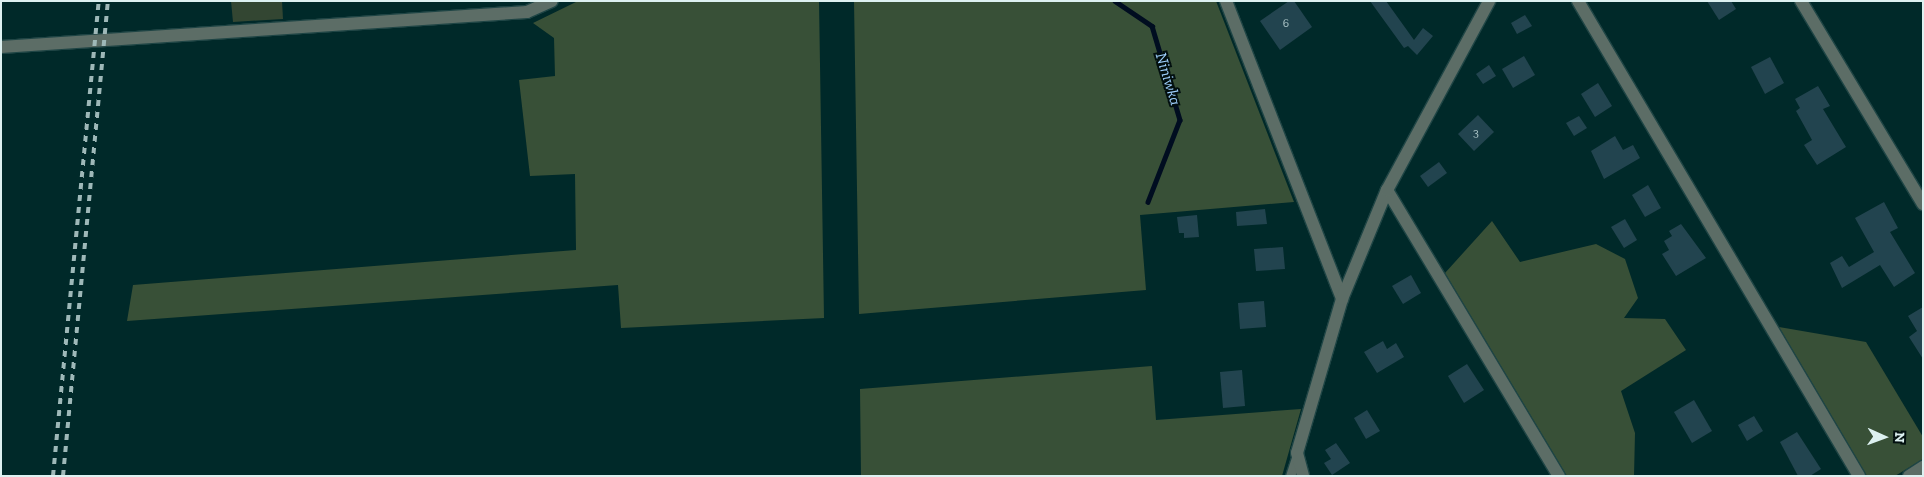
<!DOCTYPE html>
<html>
<head>
<meta charset="utf-8">
<style>
	body { margin:0 }
	#map { position:relative; width:1924px; height:477px; overflow:hidden; background:#002929; font-family:"Zilla Slab",serif }
	div>[style] { position:absolute }
	.green>* { inset:0; background:#334632 }
	.forest>* { inset:0; background:#385037 }
	.stream>* { height:4.5px; margin:-2.25px; padding:0 2.25px; transform-origin:2.25px; border-radius:2.25px; background:#000d20 }
	.building>* { inset:0; background:#22444f }
	.roads { filter:drop-shadow(1px 0 #1f4545) drop-shadow(-1px 0 #1f4545) drop-shadow(0 1px #1f4545) drop-shadow(0 -1px #1f4545) }
	.service>* { height:9px; margin:-4.5px; padding:0 4.5px; transform-origin:4.5px; border-radius:4.5px; background:#5c6d66 }
	.minor>* { height:12px; margin:-6px; padding:0 6px; transform-origin:6px; border-radius:6px; background:#5c6d66 }
	.rail>* { height:4px; margin-top:-2px; transform-origin:0; background:repeating-linear-gradient(90deg,#9eb8b8 0 6px,transparent 0 12px) }
	span { translate:-50% -50%; white-space:nowrap; text-align:center; line-height:1.15; -webkit-text-stroke:4px #020f0f; paint-order:stroke }
	.number-label { font-size:12px; color:#aec6c8 }
	.number-label span { -webkit-text-stroke-width:0 }
	.water-label { font-size:16px; color:#9ccdfa; font-style:italic }
	.frame { position:absolute; inset:0; border:2px solid #ddf1f1; pointer-events:none }
	.north { position:absolute; left:1859px; top:412px; width:50px; height:50px; -webkit-text-stroke:4px #020f0f; paint-order:stroke; rotate:92deg; font-size:14px; font-weight:700; line-height:20px; text-align:center; color:#ddf1f1 }
	.north::after { content:''; display:block; margin:auto; width:18px; height:22px; background:#ddf1f1; clip-path:polygon(50% 0,100% 100%,50% 72%,0 100%) }
</style>
</head>
<body>
<div id="map">
	<div class="green">
		<i style="clip-path:polygon(231px 1px,282px 1px,283px 19px,233px 22px)"></i>
	</div>
	<div class="forest">
		<i style="clip-path:polygon(578px 1px,819px 1px,824px 318px,621px 328px,618px 285px,127px 321px,133px 285px,576px 250px,575px 174px,530px 176px,519px 80px,555px 76px,554px 38px,533px 23px)"></i>
		<i style="clip-path:polygon(854px 1px,1216px 1px,1294px 202px,1140px 215px,1146px 290px,859px 314px)"></i>
		<i style="clip-path:polygon(1492px 221px,1520px 262px,1596px 244px,1625px 259px,1638px 298px,1624px 318px,1665px 319px,1686px 350px,1621px 391px,1635px 433px,1634px 476px,1567px 476px,1445px 273px)"></i>
		<i style="clip-path:polygon(1779px 327px,1866px 342px,1923px 437px,1923px 459px,1895px 476px,1867px 476px)"></i>
		<i style="clip-path:polygon(1152px 366px,1156px 420px,1301px 409px,1282px 476px,861px 476px,860px 389px)"></i>
	</div>
	<div class="stream">
		<i style="left:1115px;top:1px;width:45px;rotate:34deg"></i>
		<i style="left:1152px;top:26px;width:98px;rotate:73.4deg"></i>
		<i style="left:1180px;top:120px;width:88px;rotate:111.3deg"></i>
	</div>
	<div class="building">
		<i style="clip-path:polygon(1289px 1px,1294px 1px,1312px 27px,1280px 50px,1260px 21px)"></i>
		<i style="clip-path:polygon(1370px 1px,1386px 1px,1414px 40px,1423px 28px,1433px 36px,1417px 55px,1408px 46px,1404px 48px)"></i>
		<i style="clip-path:polygon(1707px 1px,1731px 1px,1736px 9px,1719px 20px)"></i>
		<i style="clip-path:polygon(1525px 15px,1532px 26px,1517px 34px,1511px 23px)"></i>
		<i style="clip-path:polygon(1524px 56px,1535px 75px,1513px 88px,1502px 69px)"></i>
		<i style="clip-path:polygon(1770px 57px,1784px 83px,1765px 94px,1751px 67px)"></i>
		<i style="clip-path:polygon(1489px 65px,1496px 76px,1483px 84px,1476px 74px)"></i>
		<i style="clip-path:polygon(1598px 83px,1612px 106px,1595px 117px,1581px 94px)"></i>
		<i style="clip-path:polygon(1818px 86px,1830px 106px,1823px 109px,1846px 147px,1817px 165px,1804px 145px,1812px 140px,1796px 111px,1800px 108px,1795px 99px)"></i>
		<i style="clip-path:polygon(1478px 115px,1494px 132px,1474px 151px,1458px 134px)"></i>
		<i style="clip-path:polygon(1579px 116px,1587px 128px,1574px 136px,1566px 123px)"></i>
		<i style="clip-path:polygon(1615px 136px,1623px 150px,1633px 145px,1640px 158px,1604px 179px,1591px 151px)"></i>
		<i style="clip-path:polygon(1439px 162px,1447px 173px,1428px 187px,1420px 176px)"></i>
		<i style="clip-path:polygon(1648px 185px,1661px 208px,1645px 217px,1632px 195px)"></i>
		<i style="clip-path:polygon(1884px 202px,1898px 228px,1890px 232px,1915px 273px,1894px 287px,1880px 265px,1842px 288px,1830px 263px,1842px 256px,1849px 267px,1874px 252px,1855px 218px)"></i>
		<i style="clip-path:polygon(1265px 209px,1267px 224px,1237px 226px,1236px 212px)"></i>
		<i style="clip-path:polygon(1197px 215px,1199px 237px,1184px 238px,1184px 233px,1179px 233px,1177px 217px)"></i>
		<i style="clip-path:polygon(1625px 219px,1637px 240px,1624px 248px,1611px 227px)"></i>
		<i style="clip-path:polygon(1681px 224px,1706px 258px,1676px 276px,1662px 254px,1669px 250px,1664px 241px,1672px 236px,1669px 231px)"></i>
		<i style="clip-path:polygon(1283px 247px,1285px 269px,1256px 271px,1254px 249px)"></i>
		<i style="clip-path:polygon(1411px 275px,1421px 293px,1403px 304px,1392px 286px)"></i>
		<i style="clip-path:polygon(1264px 301px,1266px 327px,1240px 329px,1238px 303px)"></i>
		<i style="clip-path:polygon(1923px 307px,1923px 359px,1909px 337px,1917px 331px,1908px 316px)"></i>
		<i style="clip-path:polygon(1383px 341px,1387px 349px,1396px 343px,1404px 357px,1377px 373px,1364px 352px)"></i>
		<i style="clip-path:polygon(1467px 364px,1484px 390px,1464px 403px,1448px 376px)"></i>
		<i style="clip-path:polygon(1242px 370px,1245px 406px,1223px 408px,1220px 372px)"></i>
		<i style="clip-path:polygon(1694px 400px,1712px 431px,1692px 443px,1674px 412px)"></i>
		<i style="clip-path:polygon(1367px 410px,1380px 431px,1366px 439px,1354px 418px)"></i>
		<i style="clip-path:polygon(1754px 416px,1763px 431px,1747px 441px,1738px 425px)"></i>
		<i style="clip-path:polygon(1797px 432px,1821px 469px,1810px 476px,1798px 476px,1780px 442px)"></i>
		<i style="clip-path:polygon(1336px 443px,1350px 463px,1332px 475px,1324px 463px,1331px 459px,1325px 450px)"></i>
	</div>
	<div class="roads">
		<div class="service">
			<i style="left:1290px;top:476px;width:23px;rotate:-72deg"></i>
		</div>
		<div class="minor">
			<i style="left:1226px;top:1px;width:320px;rotate:68.7deg"></i>
			<i style="left:1342px;top:299px;width:160px;rotate:106.3deg"></i>
			<i style="left:1297px;top:453px;width:24px;rotate:75deg"></i>
			<i style="left:1578px;top:1px;width:552px;rotate:59.39deg"></i>
			<i style="left:1801px;top:1px;width:237px;rotate:59deg"></i>
			<i style="left:1px;top:47px;width:527px;rotate:-3.81deg"></i>
			<i style="left:527px;top:12px;width:27px;rotate:-24deg"></i>
			<i style="left:1387px;top:190px;width:334px;rotate:59deg"></i>
			<i style="left:1342px;top:299px;width:118px;rotate:-67.6deg"></i>
			<i style="left:1387px;top:190px;width:215px;rotate:-61.6deg"></i>
			<i style="left:1909px;top:476px;width:17px;rotate:-33deg"></i>
		</div>
	</div>
	<div class="rail">
		<i style="left:53px;top:476px;width:477px;rotate:-84.5deg"></i>
		<i style="left:63px;top:476px;width:477px;rotate:-84.6deg"></i>
	</div>
	<div class="number-label">
		<span style="left:1286px;top:24px">6</span>
		<span style="left:1476px;top:133px">3</span>
	</div>
	<div class="water-label">
		<span style="left:1168px;top:79px;rotate:73deg">Niniwka</span>
	</div>
	<div class="frame"></div>
	<div class="north">N</div>
</div>
</body>
</html>
